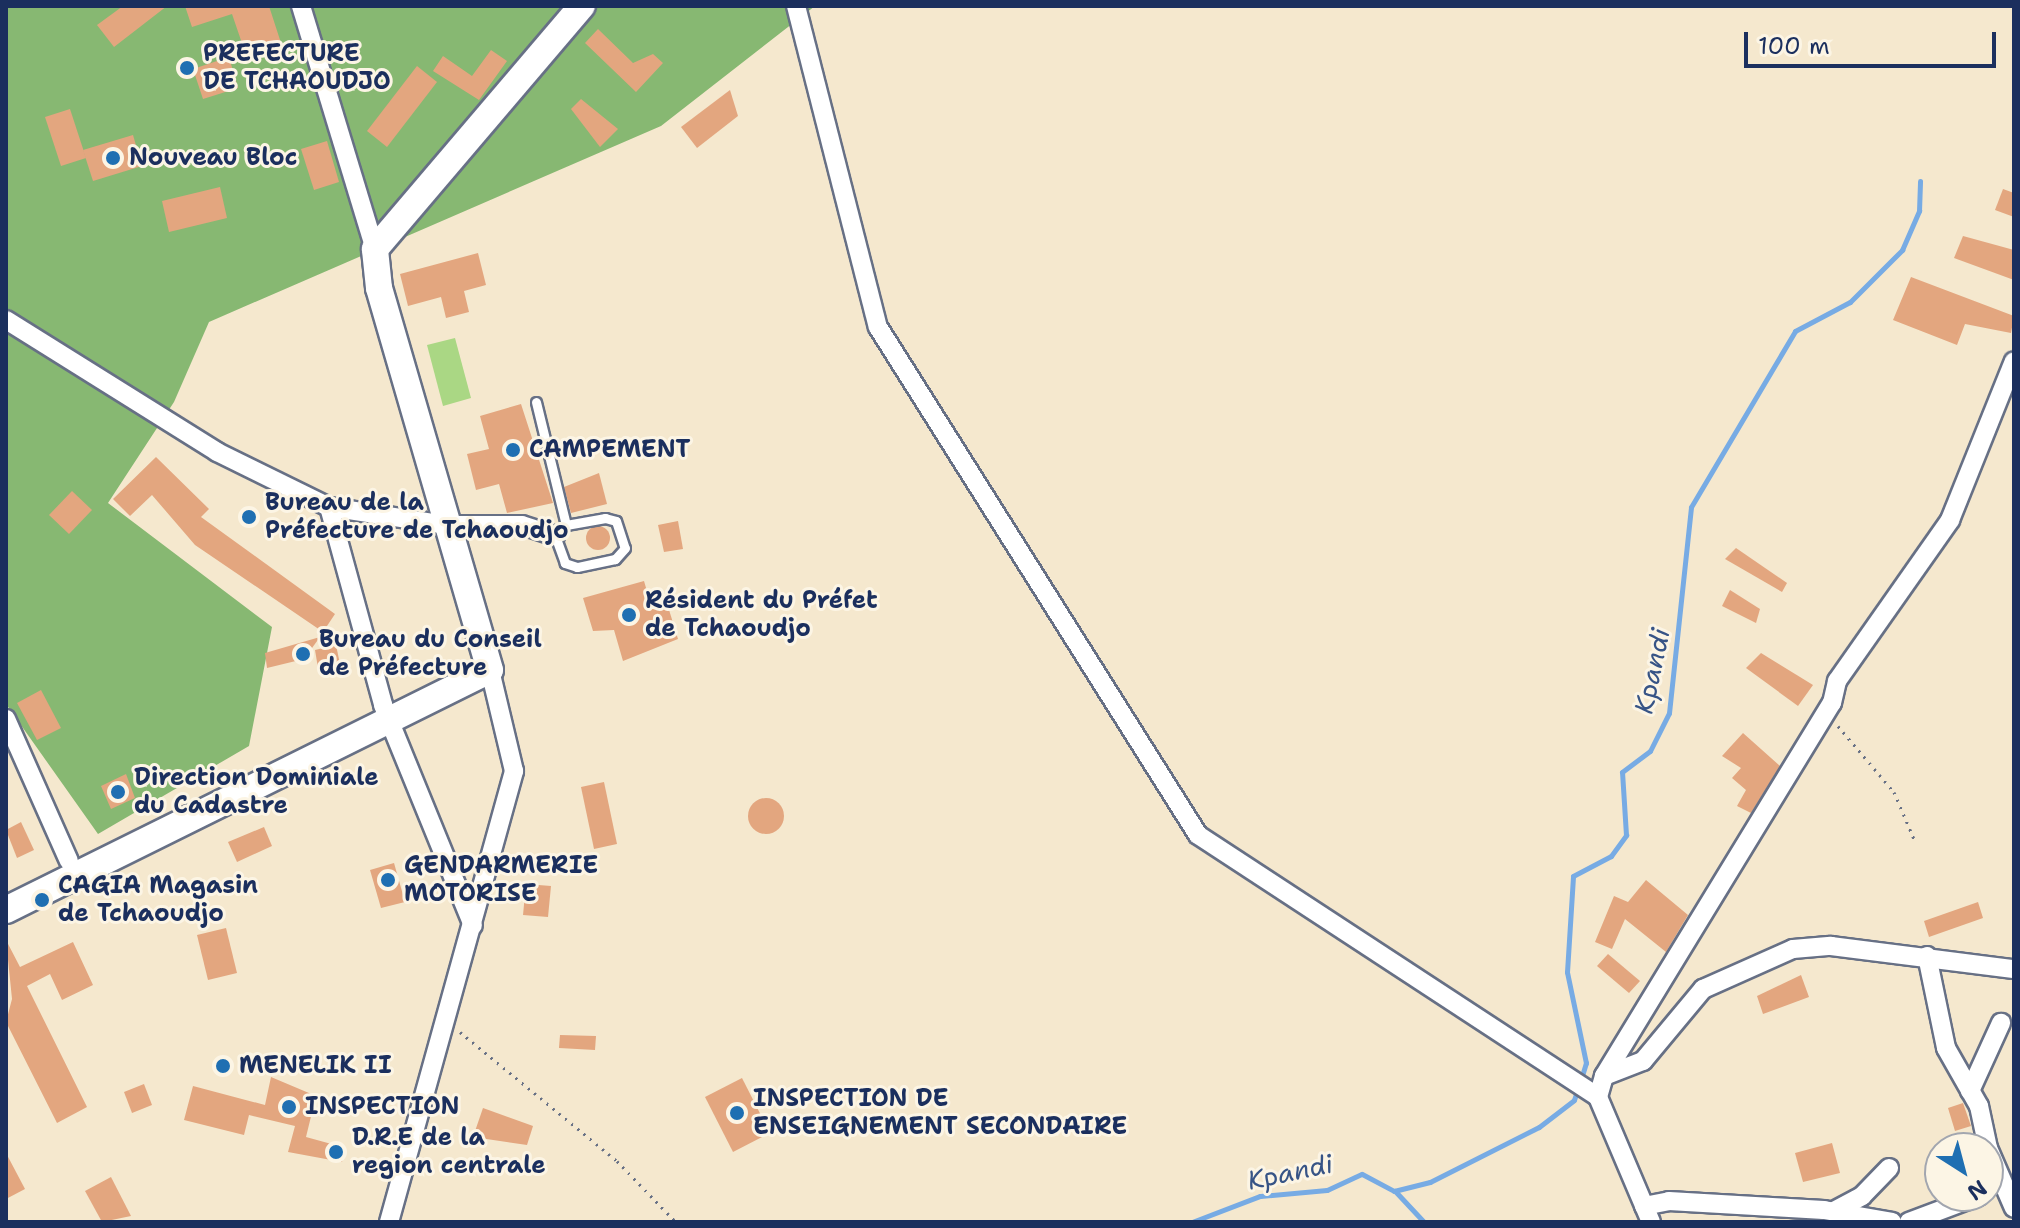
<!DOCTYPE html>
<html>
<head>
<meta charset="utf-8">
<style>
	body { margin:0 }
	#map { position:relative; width:2020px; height:1228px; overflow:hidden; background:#f5e8ce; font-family:"Shantell Sans",sans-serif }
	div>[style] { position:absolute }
	.green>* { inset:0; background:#aad784 }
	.forest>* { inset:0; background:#87b872 }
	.stream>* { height:5px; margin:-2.5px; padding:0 2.5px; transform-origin:2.5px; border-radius:2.5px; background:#77abe4 }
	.building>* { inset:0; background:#e3a67f }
	.round { border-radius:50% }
	.path>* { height:3px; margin-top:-1.5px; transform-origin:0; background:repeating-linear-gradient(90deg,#677085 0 2px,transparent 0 8px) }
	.roads { filter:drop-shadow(2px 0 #677085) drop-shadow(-2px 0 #677085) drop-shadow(0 2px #677085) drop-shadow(0 -2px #677085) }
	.service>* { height:9px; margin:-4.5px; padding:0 4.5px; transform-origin:4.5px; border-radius:4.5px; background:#fff }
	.minor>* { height:18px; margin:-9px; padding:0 9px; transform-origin:9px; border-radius:9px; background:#fff }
	.secondary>* { height:26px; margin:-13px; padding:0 13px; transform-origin:13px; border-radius:13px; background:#fff }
	.dots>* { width:22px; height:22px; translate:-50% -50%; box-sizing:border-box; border:4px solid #fcf5e5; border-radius:50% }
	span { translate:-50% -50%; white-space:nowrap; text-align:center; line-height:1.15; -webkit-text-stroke:6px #fcf5e5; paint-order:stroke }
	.poi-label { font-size:24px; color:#1b2f5e; font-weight:700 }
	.left { translate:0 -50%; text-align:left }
	.water-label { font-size:26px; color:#375486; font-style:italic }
	.frame { position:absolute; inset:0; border:8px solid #1b2f5e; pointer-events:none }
	.north { position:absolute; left:1924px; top:1132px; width:80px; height:80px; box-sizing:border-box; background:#fcf5e5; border:2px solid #a2a6af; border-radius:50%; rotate:144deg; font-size:22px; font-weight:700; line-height:32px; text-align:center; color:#1b2f5e }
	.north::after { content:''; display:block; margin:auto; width:28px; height:36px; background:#1f6fb2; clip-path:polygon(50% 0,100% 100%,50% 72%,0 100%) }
	.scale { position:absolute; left:1744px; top:32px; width:252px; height:36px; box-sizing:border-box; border:4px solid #1b2f5e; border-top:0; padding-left:10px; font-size:24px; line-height:28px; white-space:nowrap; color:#1b2f5e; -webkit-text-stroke:6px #fcf5e5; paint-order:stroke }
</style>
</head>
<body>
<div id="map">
	<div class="green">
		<i style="clip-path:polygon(455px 338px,471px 398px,443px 406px,427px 345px)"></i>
	</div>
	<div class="forest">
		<i style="clip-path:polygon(6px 6px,815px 6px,661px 126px,209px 322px,174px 402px,108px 503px,272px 627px,249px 746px,98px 834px,6px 704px)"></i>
	</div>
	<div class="stream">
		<i style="left:1581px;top:1079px;width:17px;rotate:-73deg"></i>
		<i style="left:1586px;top:1063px;width:93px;rotate:-101.8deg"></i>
		<i style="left:1567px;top:972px;width:96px;rotate:-86.4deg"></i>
		<i style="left:1573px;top:876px;width:43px;rotate:-27.8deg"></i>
		<i style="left:1611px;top:856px;width:26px;rotate:-54deg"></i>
		<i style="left:1626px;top:835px;width:63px;rotate:-93.6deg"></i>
		<i style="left:1622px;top:772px;width:35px;rotate:-37deg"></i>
		<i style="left:1650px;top:751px;width:42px;rotate:-63.4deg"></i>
		<i style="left:1669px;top:713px;width:207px;rotate:-83.9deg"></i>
		<i style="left:1691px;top:507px;width:204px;rotate:-59.4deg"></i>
		<i style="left:1795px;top:331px;width:62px;rotate:-27.8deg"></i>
		<i style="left:1850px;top:302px;width:74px;rotate:-45deg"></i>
		<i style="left:1902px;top:250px;width:43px;rotate:-66.4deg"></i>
		<i style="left:1919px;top:211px;width:30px;rotate:-88deg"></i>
		<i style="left:1395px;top:1191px;width:42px;rotate:46.9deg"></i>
		<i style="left:1192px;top:1222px;width:73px;rotate:-20.9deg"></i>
		<i style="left:1260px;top:1196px;width:67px;rotate:-5.1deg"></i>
		<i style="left:1327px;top:1190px;width:38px;rotate:-25deg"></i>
		<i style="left:1362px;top:1174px;width:36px;rotate:28deg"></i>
		<i style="left:1394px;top:1191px;width:37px;rotate:-14deg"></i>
		<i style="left:1430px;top:1182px;width:122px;rotate:-26.8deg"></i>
		<i style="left:1539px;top:1127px;width:44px;rotate:-37.6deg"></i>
		<i style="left:1574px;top:1100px;width:13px;rotate:-72deg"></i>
	</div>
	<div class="building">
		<i style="clip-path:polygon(123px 6px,167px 6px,114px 47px,97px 25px)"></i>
		<i style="clip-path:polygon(185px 6px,269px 6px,281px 43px,246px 55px,232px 14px,192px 27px)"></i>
		<i style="clip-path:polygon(598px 29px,633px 63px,653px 54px,663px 63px,636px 92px,585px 43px)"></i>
		<i style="clip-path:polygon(491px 50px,507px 61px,479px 100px,433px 71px,443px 56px,472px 76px)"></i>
		<i style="clip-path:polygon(229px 57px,238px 88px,203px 99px,193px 69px)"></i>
		<i style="clip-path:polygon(417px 66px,437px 82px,387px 147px,367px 131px)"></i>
		<i style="clip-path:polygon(730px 90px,738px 116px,697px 148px,681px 127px)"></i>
		<i style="clip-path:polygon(581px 99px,618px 129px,600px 147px,571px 109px)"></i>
		<i style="clip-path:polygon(70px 109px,86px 158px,61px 166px,45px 117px)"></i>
		<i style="clip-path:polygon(133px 135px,142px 166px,93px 181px,83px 150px)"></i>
		<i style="clip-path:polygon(327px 141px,339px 182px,314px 190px,301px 149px)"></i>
		<i style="clip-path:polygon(220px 187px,227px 218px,169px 232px,162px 201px)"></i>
		<i style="clip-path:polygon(2003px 189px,2014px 193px,2014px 217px,1995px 210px)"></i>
		<i style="clip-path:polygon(1963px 236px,2014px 250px,2014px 280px,1954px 258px)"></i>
		<i style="clip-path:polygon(478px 253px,486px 285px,464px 291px,469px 312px,446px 318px,441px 297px,408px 306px,400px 274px)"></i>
		<i style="clip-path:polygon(1911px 277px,2014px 316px,2011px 333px,1965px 324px,1957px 345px,1893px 320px)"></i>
		<i style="clip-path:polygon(521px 404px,553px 503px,507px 513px,499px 484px,476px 490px,467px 454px,489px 449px,480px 416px)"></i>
		<i style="clip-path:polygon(156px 457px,209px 509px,201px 517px,335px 614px,323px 632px,195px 545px,152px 495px,130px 516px,113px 499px)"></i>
		<i style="clip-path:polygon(599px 473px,607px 504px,571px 513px,564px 487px)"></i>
		<i style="clip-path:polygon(72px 491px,92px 510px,69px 534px,49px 515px)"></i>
		<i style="clip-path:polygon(678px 521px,683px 549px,664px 552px,658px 525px)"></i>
		<i class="round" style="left:586px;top:526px;width:24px;height:24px"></i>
		<i style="clip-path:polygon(1736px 548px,1787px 583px,1782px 592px,1725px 559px)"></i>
		<i style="clip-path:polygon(644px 581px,649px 598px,666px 600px,678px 639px,623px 661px,614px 630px,593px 631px,583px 598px)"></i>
		<i style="clip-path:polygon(1730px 590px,1760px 609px,1756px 623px,1722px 606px)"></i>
		<i style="clip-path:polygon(320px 637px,304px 659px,267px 668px,265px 653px)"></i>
		<i style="clip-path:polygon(336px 645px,340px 664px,318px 668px,315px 650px)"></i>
		<i style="clip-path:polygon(1761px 653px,1813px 685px,1798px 706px,1746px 668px)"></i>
		<i style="clip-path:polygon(41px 690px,61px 728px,37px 740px,17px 703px)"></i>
		<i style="clip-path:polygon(1743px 733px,1780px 766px,1751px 813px,1737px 806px,1746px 790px,1732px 778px,1741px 768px,1722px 756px)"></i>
		<i style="clip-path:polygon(126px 774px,135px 798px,111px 809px,101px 786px)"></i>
		<i style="clip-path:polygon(604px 782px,617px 844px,594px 849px,581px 787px)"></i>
		<i class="round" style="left:748px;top:798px;width:36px;height:36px"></i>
		<i style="clip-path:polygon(21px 822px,34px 850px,17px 858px,6px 830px)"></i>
		<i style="clip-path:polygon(264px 827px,272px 846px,237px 862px,228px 842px)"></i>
		<i style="clip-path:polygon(394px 863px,405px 902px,381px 908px,370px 870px)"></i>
		<i style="clip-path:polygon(1646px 880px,1688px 915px,1666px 952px,1625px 919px,1612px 949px,1595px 942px,1614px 896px,1628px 902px)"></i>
		<i style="clip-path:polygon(526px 884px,551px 886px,548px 917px,523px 915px)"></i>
		<i style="clip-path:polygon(1978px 902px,1983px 918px,1929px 937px,1924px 921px)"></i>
		<i style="clip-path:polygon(226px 928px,237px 973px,208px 980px,197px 935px)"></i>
		<i style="clip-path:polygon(6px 940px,20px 967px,73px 942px,93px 985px,62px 1000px,50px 974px,27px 986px,87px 1107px,57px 1123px,6px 1022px,12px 999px)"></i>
		<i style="clip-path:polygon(1608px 954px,1640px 981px,1629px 993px,1597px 966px)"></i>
		<i style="clip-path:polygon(1801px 975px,1809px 997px,1763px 1014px,1757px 996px)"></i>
		<i style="clip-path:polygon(560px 1035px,596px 1036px,595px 1050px,559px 1048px)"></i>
		<i style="clip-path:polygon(271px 1077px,316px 1096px,306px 1137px,346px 1148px,342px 1162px,288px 1152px,295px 1126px,249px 1115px,244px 1135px,184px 1120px,193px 1086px,265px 1105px)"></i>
		<i style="clip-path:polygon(742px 1078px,770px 1133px,733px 1152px,705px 1097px)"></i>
		<i style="clip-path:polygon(144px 1084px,152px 1105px,132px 1113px,124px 1092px)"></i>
		<i style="clip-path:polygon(1963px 1103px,1971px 1126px,1955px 1131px,1948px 1108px)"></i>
		<i style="clip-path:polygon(483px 1108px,533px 1126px,527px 1145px,473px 1137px)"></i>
		<i style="clip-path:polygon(1832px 1143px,1840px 1173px,1803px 1182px,1795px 1153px)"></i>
		<i style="clip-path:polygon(6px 1153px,25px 1189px,6px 1199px)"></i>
		<i style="clip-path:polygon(111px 1177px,131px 1216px,102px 1222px,85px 1191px)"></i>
	</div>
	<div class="path">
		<i style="left:1838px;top:726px;width:87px;rotate:49.7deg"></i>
		<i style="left:1894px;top:792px;width:51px;rotate:66.9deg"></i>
		<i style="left:460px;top:1032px;width:203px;rotate:39.4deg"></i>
		<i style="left:617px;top:1161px;width:85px;rotate:46deg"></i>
	</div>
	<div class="roads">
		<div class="service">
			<i style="left:536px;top:402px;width:127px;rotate:76.3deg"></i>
			<i style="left:605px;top:518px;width:11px;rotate:15deg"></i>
			<i style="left:616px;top:521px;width:28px;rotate:72deg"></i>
			<i style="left:625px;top:548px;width:15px;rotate:132deg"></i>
			<i style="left:615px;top:559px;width:39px;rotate:168deg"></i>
			<i style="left:577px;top:567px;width:13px;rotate:-162deg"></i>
			<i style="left:565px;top:563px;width:29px;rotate:-110deg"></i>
			<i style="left:555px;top:536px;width:16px;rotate:-45deg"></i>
			<i style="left:566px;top:525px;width:40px;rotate:-10deg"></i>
		</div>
		<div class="minor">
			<i style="left:301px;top:6px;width:254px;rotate:73.1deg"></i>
			<i style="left:796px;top:6px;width:331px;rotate:75.7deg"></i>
			<i style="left:878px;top:327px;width:600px;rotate:57.79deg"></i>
			<i style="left:1198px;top:835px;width:478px;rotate:33.2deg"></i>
			<i style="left:6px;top:320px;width:249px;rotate:32deg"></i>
			<i style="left:217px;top:452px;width:125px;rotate:26.2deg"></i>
			<i style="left:329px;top:507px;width:205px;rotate:74.7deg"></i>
			<i style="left:383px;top:705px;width:238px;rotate:67.8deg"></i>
			<i style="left:329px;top:507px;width:118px;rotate:8.7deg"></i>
			<i style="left:446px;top:525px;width:76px"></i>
			<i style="left:522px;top:525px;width:35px;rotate:18deg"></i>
			<i style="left:6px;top:719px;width:155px;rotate:66.1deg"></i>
			<i style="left:1927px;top:956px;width:94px;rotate:78.3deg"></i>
			<i style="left:1946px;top:1048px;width:67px;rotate:60.4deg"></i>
			<i style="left:1979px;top:1106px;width:43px;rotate:77.9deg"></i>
			<i style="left:1604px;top:1076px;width:42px;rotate:-21deg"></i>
			<i style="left:1643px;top:1061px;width:94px;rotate:-50.2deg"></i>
			<i style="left:1703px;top:989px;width:98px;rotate:-24deg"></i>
			<i style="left:1793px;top:949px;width:38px;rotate:-5deg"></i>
			<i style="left:1831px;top:946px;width:184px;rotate:7.2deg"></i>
			<i style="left:1970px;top:1091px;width:75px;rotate:-65.5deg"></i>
			<i style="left:1988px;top:1148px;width:65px;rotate:66.6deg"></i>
			<i style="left:1644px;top:1206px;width:25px;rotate:-11deg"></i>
			<i style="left:1669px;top:1201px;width:155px;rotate:3.3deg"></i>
			<i style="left:1824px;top:1210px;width:69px;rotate:10deg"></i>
			<i style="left:1834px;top:1211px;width:32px;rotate:-28deg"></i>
			<i style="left:1862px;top:1196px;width:39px;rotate:-46deg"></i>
			<i style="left:389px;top:1222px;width:468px;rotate:-74.5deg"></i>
			<i style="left:514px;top:771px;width:104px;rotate:-103.4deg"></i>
			<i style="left:1651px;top:1222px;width:136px;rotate:-113deg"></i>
			<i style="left:1598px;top:1097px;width:22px;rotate:-74deg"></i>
			<i style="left:1604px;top:1076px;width:437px;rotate:-58.6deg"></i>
			<i style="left:1832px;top:703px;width:23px;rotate:-77deg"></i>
			<i style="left:1837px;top:681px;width:197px;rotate:-54.9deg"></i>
			<i style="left:1950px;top:520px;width:171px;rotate:-68.1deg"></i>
			<i style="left:1909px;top:1222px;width:74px;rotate:-20.6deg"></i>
		</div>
		<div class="secondary">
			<i style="left:6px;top:910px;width:540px;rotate:-26.38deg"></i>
			<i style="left:490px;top:670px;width:398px;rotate:-106.2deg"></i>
			<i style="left:379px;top:288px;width:39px;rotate:-96deg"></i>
			<i style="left:375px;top:249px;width:319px;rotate:-49.6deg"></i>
		</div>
	</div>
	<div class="dots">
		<i style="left:187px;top:68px;background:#1f6fb2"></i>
		<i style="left:113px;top:158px;background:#1f6fb2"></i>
		<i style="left:513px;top:450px;background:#1f6fb2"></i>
		<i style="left:249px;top:517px;background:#1f6fb2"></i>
		<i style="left:629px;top:615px;background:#1f6fb2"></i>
		<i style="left:303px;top:654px;background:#1f6fb2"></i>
		<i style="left:118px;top:792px;background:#1f6fb2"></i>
		<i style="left:388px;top:880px;background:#1f6fb2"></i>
		<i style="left:42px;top:900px;background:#1f6fb2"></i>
		<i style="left:223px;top:1066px;background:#1f6fb2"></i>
		<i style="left:289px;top:1107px;background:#1f6fb2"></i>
		<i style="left:737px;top:1113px;background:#1f6fb2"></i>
		<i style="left:336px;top:1152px;background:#1f6fb2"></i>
	</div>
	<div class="poi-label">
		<span class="left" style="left:203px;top:68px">PREFECTURE<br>DE TCHAOUDJO</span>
		<span class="left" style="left:129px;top:158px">Nouveau Bloc</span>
		<span class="left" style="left:529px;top:450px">CAMPEMENT</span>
		<span class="left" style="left:265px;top:517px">Bureau de la<br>Préfecture de Tchaoudjo</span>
		<span class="left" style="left:645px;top:615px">Résident du Préfet<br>de Tchaoudjo</span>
		<span class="left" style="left:319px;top:654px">Bureau du Conseil<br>de Préfecture</span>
		<span class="left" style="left:134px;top:792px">Direction Dominiale<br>du Cadastre</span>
		<span class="left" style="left:404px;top:880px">GENDARMERIE<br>MOTORISE</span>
		<span class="left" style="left:58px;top:900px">CAGIA Magasin<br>de Tchaoudjo</span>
		<span class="left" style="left:239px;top:1066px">MENELIK II</span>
		<span class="left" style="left:753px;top:1113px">INSPECTION DE<br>ENSEIGNEMENT SECONDAIRE</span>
		<span class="left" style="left:305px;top:1107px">INSPECTION</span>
		<span class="left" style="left:352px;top:1152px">D.R.E de la<br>region centrale</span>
	</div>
	<div class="water-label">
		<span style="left:1652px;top:671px;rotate:-78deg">Kpandi</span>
		<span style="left:1290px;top:1172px;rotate:-12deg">Kpandi</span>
	</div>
	<div class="frame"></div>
	<div class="north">N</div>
	<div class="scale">100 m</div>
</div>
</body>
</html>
